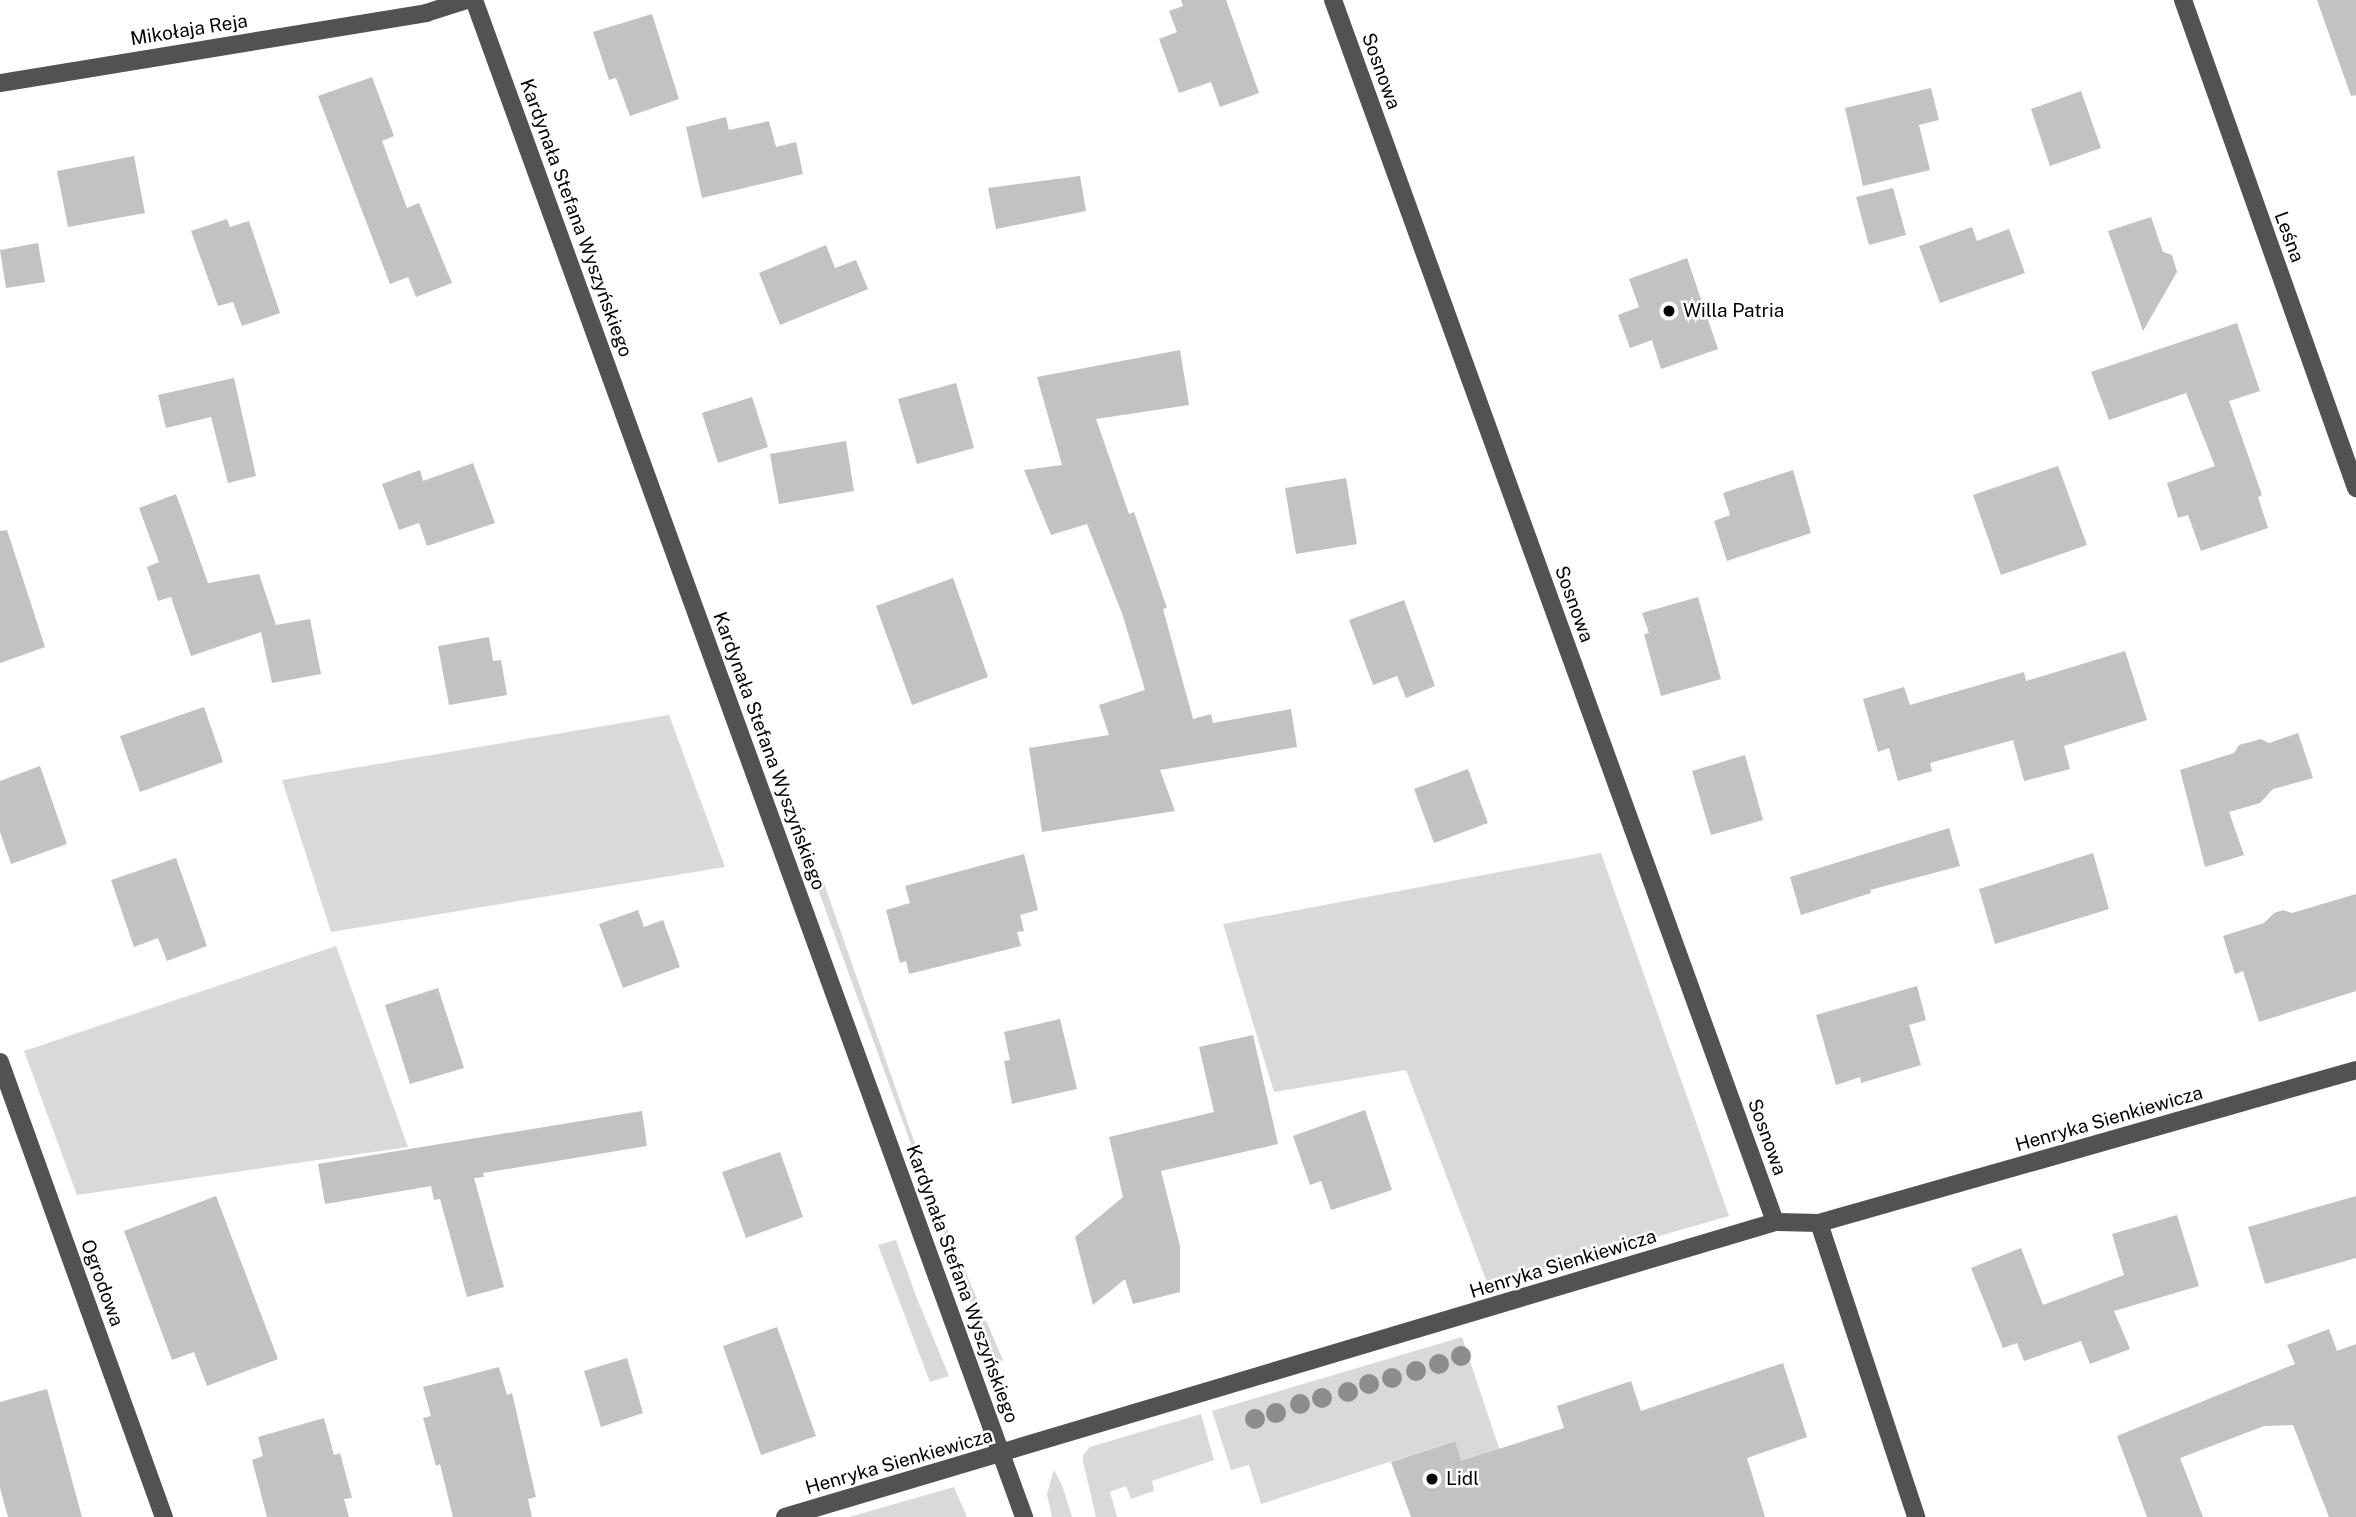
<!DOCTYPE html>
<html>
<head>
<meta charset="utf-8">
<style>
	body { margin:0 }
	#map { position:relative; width:2356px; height:1517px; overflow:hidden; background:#fff; font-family:"Public Sans",sans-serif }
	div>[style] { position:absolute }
	.green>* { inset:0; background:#d9d9d9 }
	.building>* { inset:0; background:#c2c2c2 }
	.minor>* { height:18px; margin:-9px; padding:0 9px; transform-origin:9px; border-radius:9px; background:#525252 }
	.trees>* { width:20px; height:20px; margin:-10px; border-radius:50%; background:#8d8d8d }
	.dots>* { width:19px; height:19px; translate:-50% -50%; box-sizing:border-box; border:4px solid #fff; border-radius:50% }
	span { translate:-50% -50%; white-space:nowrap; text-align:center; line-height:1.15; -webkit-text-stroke:5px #fff; paint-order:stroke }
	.street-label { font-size:19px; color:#000 }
	.poi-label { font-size:19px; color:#000 }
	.left { translate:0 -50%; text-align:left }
</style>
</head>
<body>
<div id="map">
	<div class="green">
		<i style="clip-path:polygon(669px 715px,725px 867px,331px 932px,282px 780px)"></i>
		<i style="clip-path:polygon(1601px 853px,1729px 1216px,1488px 1285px,1406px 1070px,1274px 1092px,1223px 924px)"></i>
		<i style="clip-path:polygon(821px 875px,851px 961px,920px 1158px,915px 1155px,816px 884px)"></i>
		<i style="clip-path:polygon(336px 946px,408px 1147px,77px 1195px,24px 1051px)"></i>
		<i style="clip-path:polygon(942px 1217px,1003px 1360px,994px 1365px,939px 1220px)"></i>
		<i style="clip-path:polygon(896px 1240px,916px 1296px,949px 1376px,930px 1382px,878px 1245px)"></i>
		<i style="clip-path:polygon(1462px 1337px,1522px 1517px,1480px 1517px,1454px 1441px,1261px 1504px,1249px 1465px,1231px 1470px,1212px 1411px)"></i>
		<i style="clip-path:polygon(1201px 1414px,1214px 1460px,1152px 1481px,1154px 1491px,1131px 1499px,1126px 1486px,1110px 1492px,1117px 1517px,1096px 1517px,1083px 1461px,1083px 1455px,1090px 1447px)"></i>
		<i style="clip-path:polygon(1054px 1470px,1062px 1485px,1072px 1517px,1052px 1517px,1047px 1494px)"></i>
		<i style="clip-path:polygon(954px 1487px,967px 1517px,849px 1517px)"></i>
	</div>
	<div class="building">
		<i style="clip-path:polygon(1181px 0,1226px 0,1259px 93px,1220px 107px,1211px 82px,1179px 93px,1159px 39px,1177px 32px,1169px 11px,1183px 6px)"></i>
		<i style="clip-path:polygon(2317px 0,2356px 0,2356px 95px,2351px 96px)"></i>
		<i style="clip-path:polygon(652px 14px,679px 99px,630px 116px,616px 78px,609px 80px,593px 32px)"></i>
		<i style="clip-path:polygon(372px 77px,394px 136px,382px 141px,407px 208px,419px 203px,452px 283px,416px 297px,408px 277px,390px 284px,318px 96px)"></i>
		<i style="clip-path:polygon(1931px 88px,1939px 120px,1919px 125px,1930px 170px,1863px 186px,1845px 108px)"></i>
		<i style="clip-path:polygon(2081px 91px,2101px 148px,2050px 166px,2031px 109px)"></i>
		<i style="clip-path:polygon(726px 117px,729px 130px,769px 121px,776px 147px,796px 142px,803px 174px,702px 198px,686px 127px)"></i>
		<i style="clip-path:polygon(134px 156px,145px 213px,68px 227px,57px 171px)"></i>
		<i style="clip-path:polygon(1080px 176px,1086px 211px,996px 229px,988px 188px)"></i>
		<i style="clip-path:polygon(1893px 188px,1906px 235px,1869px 245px,1856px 197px)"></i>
		<i style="clip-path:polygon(2151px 217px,2163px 252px,2172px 255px,2177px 272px,2143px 331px,2108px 231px)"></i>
		<i style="clip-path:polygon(227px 219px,230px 227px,249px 221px,280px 313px,242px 326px,233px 302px,218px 306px,191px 231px)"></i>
		<i style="clip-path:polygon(1972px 227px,1977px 241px,2009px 229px,2025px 273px,1940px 303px,1919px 246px)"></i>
		<i style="clip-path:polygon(38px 243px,45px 282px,6px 288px,0 250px)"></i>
		<i style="clip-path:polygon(826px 245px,835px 268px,856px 260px,868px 289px,780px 325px,759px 273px)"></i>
		<i style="clip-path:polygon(1687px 258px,1718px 349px,1661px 369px,1652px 340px,1630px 348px,1618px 315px,1639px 307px,1629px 279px)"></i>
		<i style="clip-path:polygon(2237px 323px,2260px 391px,2229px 401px,2262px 495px,2258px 497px,2268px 528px,2201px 551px,2188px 515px,2178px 518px,2167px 483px,2215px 466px,2186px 393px,2109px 420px,2091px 372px)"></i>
		<i style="clip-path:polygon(1180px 350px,1189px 405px,1096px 419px,1129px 514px,1134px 512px,1167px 608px,1163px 609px,1193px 719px,1211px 714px,1213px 723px,1291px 709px,1297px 747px,1160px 770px,1175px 811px,1042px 832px,1029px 748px,1109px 735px,1099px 705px,1145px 690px,1123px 616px,1087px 524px,1051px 535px,1024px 470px,1062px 465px,1037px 377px)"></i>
		<i style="clip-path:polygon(234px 378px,256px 476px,228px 483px,211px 417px,166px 428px,158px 395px)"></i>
		<i style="clip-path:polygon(956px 383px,974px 448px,917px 464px,898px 399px)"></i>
		<i style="clip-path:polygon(752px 397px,768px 447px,718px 463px,702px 413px)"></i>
		<i style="clip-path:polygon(846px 441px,854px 491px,779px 504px,770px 454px)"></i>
		<i style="clip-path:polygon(473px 463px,495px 523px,427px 546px,419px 523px,399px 530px,382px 484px,420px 470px,423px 481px)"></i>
		<i style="clip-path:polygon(2058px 466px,2087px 545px,2001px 575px,1973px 495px)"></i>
		<i style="clip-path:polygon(1793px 470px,1811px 533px,1727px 561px,1714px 521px,1730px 515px,1723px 493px)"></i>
		<i style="clip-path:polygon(1346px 478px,1357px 544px,1296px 554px,1285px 488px)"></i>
		<i style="clip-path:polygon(176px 494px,208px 583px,259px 574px,276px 625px,310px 619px,321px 674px,272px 683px,261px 632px,191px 656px,171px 597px,158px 601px,147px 567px,159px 562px,139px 508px)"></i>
		<i style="clip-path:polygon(7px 530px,45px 647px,0 663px,0 531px)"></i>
		<i style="clip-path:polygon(953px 578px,988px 677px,912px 705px,876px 606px)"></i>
		<i style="clip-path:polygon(1698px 597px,1721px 679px,1661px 696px,1644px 634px,1649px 633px,1642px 613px)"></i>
		<i style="clip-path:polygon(1404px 600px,1435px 686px,1406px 698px,1397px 676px,1373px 685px,1349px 620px)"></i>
		<i style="clip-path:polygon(489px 637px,493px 661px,501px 660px,507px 695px,449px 705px,438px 646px)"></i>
		<i style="clip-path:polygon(2125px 651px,2147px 720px,2064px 746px,2070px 769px,2024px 781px,2013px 740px,1930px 763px,1932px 771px,1898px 781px,1889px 748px,1878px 752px,1863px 699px,1904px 687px,1910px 705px,2024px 672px,2026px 681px)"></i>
		<i style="clip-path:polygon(204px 707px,223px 762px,140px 792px,120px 736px)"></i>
		<i style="clip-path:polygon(2298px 733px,2313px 778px,2273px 789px,2260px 803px,2229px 812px,2244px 855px,2205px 867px,2180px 770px,2234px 753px,2239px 745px,2261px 739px,2269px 743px)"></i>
		<i style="clip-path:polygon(1745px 755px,1763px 820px,1711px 835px,1692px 771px)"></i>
		<i style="clip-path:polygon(40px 766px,67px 844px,11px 864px,0 832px,0 781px)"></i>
		<i style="clip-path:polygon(1468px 769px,1488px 823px,1434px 843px,1414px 789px)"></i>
		<i style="clip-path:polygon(1949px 828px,1960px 866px,1870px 890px,1871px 893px,1801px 915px,1790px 877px)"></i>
		<i style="clip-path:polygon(2093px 853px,2109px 909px,1995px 944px,1979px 889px)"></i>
		<i style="clip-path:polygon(1024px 854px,1038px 910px,1020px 915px,1024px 931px,1017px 932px,1021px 946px,909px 974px,906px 961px,900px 963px,886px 910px,910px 903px,905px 886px)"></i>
		<i style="clip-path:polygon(176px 858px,207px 946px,167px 961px,158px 938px,134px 947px,111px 880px)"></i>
		<i style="clip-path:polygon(2356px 894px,2356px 991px,2259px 1022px,2243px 971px,2235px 974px,2223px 936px,2264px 923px,2274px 913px,2283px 910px,2292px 913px)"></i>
		<i style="clip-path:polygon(638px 910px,644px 927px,663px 920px,680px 967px,623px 988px,599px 924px)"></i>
		<i style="clip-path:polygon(1917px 986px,1926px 1020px,1909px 1025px,1921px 1065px,1861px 1083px,1860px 1077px,1836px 1085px,1816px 1015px)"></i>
		<i style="clip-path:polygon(438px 988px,464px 1068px,410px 1084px,385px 1005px)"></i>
		<i style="clip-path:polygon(1060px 1019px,1077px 1089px,1012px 1104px,1004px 1061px,1010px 1060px,1004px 1032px)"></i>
		<i style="clip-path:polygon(1253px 1035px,1278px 1144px,1161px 1171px,1180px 1246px,1180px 1292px,1133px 1304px,1125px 1279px,1093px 1305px,1075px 1237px,1123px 1197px,1109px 1137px,1214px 1112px,1199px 1047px)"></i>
		<i style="clip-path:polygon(1365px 1110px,1392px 1190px,1331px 1210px,1321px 1181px,1310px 1185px,1293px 1136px)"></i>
		<i style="clip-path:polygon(642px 1111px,647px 1146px,483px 1173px,484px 1177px,474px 1178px,504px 1287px,467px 1297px,440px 1199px,434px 1200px,431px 1186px,325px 1204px,318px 1164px)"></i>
		<i style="clip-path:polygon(780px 1152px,803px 1217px,746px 1238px,722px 1172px)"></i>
		<i style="clip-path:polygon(216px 1196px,278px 1359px,207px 1386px,194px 1352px,172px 1360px,124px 1231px)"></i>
		<i style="clip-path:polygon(2356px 1196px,2356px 1258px,2265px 1284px,2248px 1227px)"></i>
		<i style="clip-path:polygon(2177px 1215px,2199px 1286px,2114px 1311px,2130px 1349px,2090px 1364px,2081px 1341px,2024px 1361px,2017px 1343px,2003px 1348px,1971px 1268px,2021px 1248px,2043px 1305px,2124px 1275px,2112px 1234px)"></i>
		<i style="clip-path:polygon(777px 1327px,816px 1436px,761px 1455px,723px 1346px)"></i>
		<i style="clip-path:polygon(2329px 1329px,2337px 1351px,2356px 1344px,2356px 1517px,2329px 1517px,2293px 1425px,2264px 1426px,2180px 1458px,2203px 1517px,2147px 1517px,2117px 1436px,2295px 1364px,2287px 1345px)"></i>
		<i style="clip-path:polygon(627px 1358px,643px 1413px,601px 1427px,584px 1371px)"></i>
		<i style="clip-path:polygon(1783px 1363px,1807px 1437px,1747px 1458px,1765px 1517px,1411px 1517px,1391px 1462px,1455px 1441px,1461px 1461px,1564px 1428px,1557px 1406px,1631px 1381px,1641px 1411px)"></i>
		<i style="clip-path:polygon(499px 1367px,507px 1395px,512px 1393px,536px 1497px,528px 1499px,532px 1517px,453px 1517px,440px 1464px,436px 1466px,423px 1418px,431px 1416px,423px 1387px)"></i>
		<i style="clip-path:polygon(47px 1389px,82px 1517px,8px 1517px,0 1488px,0 1402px)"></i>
		<i style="clip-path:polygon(324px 1418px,334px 1455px,340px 1453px,352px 1498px,344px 1499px,349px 1517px,267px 1517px,252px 1460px,263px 1456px,258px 1437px)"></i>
	</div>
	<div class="minor">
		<i style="left:474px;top:0;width:1614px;rotate:70.07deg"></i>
		<i style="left:1333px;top:0;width:1299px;rotate:70.11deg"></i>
		<i style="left:2183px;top:0;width:518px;rotate:70.48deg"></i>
		<i style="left:0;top:83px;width:432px;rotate:-9.3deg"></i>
		<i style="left:426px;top:13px;width:43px;rotate:-17.6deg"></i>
		<i style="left:0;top:1062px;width:484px;rotate:70.2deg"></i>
		<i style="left:1819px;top:1223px;width:310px;rotate:71.7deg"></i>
		<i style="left:785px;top:1517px;width:1033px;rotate:-16.59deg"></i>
		<i style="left:1775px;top:1222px;width:44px;rotate:1.3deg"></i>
		<i style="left:1819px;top:1223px;width:558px;rotate:-15.9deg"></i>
	</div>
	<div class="trees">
		<i style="left:1461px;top:1356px"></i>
		<i style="left:1439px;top:1364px"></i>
		<i style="left:1416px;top:1371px"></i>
		<i style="left:1392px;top:1378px"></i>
		<i style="left:1369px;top:1384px"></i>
		<i style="left:1348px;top:1392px"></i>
		<i style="left:1322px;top:1398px"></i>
		<i style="left:1300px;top:1404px"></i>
		<i style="left:1276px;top:1413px"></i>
		<i style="left:1255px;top:1419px"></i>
	</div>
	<div class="dots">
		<i style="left:1669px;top:311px;background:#000"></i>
		<i style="left:1432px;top:1479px;background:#000"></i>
	</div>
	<div class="street-label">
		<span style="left:189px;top:30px;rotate:-9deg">Mikołaja Reja</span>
		<span style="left:1381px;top:71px;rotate:70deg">Sosnowa</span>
		<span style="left:576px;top:218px;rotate:70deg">Kardynała Stefana Wyszyńskiego</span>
		<span style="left:2289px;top:237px;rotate:70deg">Leśna</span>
		<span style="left:1574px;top:604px;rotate:70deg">Sosnowa</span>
		<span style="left:769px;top:751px;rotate:70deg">Kardynała Stefana Wyszyńskiego</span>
		<span style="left:2109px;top:1119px;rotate:-16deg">Henryka Sienkiewicza</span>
		<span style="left:1767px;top:1137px;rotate:70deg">Sosnowa</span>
		<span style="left:1563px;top:1264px;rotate:-17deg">Henryka Sienkiewicza</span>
		<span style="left:102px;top:1283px;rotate:70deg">Ogrodowa</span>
		<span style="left:962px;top:1284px;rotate:70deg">Kardynała Stefana Wyszyńskiego</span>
		<span style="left:899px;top:1462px;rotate:-16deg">Henryka Sienkiewicza</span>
	</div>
	<div class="poi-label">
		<span class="left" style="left:1683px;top:311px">Willa Patria</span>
		<span class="left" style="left:1446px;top:1479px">Lidl</span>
	</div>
</div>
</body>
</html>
